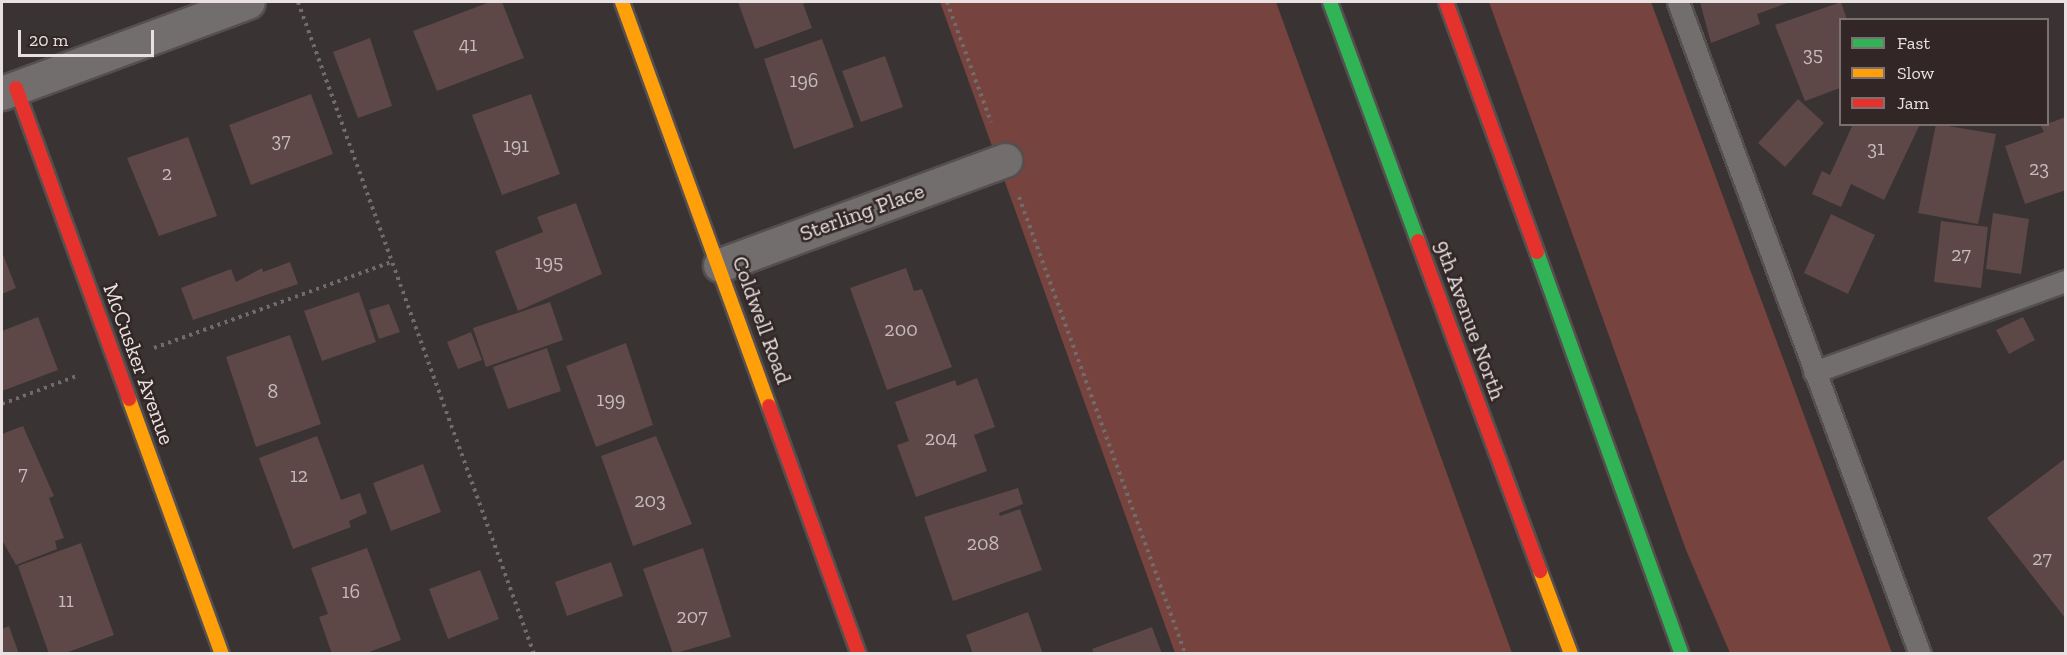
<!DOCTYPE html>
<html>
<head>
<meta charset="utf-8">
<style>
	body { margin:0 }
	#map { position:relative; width:2067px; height:655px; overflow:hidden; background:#393333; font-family:"Zilla Slab",serif }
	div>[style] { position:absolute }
	.green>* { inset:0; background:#76433e }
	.building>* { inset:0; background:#5d4847 }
	.path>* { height:4px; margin-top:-2px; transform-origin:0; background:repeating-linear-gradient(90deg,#706c6b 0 3px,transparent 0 7.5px) }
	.roads { filter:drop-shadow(2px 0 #554f4f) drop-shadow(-2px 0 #554f4f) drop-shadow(0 2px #554f4f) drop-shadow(0 -2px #554f4f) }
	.lane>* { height:21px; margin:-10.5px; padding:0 10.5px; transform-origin:10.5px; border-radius:10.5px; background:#726e6e }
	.street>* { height:33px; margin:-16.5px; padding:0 16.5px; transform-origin:16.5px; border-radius:16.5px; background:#726e6e }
	.fast>* { height:14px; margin:-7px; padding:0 7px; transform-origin:7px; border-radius:7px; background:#30b455 }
	.slow>* { height:14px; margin:-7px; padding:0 7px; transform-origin:7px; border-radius:7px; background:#ff9f0a }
	.jam>* { height:14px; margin:-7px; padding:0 7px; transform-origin:7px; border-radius:7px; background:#e5322d }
	span { translate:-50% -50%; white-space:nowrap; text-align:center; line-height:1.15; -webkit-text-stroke:5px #322726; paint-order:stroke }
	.number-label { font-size:20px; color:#c6bbba }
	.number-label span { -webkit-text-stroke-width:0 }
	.street-label { font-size:22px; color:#e9e1e1 }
	.frame { position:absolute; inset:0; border:3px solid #e9e1e1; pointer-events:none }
	.legend { position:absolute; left:1839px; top:18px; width:210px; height:108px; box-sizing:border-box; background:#322726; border:2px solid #7b7171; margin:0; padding:8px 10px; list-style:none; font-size:18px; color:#e9e1e1 }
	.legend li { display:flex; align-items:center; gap:12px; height:30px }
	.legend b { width:30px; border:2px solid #7b7171 }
	.scale { position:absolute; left:18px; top:30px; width:136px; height:27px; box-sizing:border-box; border:3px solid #e9e1e1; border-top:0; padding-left:8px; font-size:18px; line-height:21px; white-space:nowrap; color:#e9e1e1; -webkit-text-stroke:4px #322726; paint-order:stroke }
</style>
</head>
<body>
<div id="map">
	<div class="green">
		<i style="clip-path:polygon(940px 2px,1276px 2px,1512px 653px,1175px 653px)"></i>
		<i style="clip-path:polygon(1489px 2px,1651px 2px,1892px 653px,1730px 653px,1686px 550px)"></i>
	</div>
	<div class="building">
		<i style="clip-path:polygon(490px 2px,502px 2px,524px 58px,437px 91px,413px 31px)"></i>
		<i style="clip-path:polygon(738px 2px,810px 2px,803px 4px,812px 28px,755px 49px)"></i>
		<i style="clip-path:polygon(1700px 2px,1790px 2px,1757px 14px,1760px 24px,1711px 43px)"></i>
		<i style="clip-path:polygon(1841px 2px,1847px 20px,1840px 20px,1840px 88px,1805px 101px,1775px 25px)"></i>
		<i style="clip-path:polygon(370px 38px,392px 106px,358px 118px,333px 52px)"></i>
		<i style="clip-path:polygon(822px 39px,854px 127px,794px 149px,764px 59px)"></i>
		<i style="clip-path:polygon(885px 56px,903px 107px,861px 122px,842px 71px)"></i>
		<i style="clip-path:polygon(311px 94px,333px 154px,251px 185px,229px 125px)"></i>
		<i style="clip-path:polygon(531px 94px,560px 174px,502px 195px,472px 115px)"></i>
		<i style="clip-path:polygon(1798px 99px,1824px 123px,1785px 167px,1758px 143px)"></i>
		<i style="clip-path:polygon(2066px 117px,2066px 190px,2025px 204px,2005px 146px,2044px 132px,2041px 126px)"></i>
		<i style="clip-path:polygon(1853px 124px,1920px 124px,1884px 200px,1851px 184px,1841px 207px,1812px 194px,1822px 171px,1830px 175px)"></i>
		<i style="clip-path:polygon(1936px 124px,1996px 134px,1978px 224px,1918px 213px)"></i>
		<i style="clip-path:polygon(188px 137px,217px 216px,159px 236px,127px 158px)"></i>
		<i style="clip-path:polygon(576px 203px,602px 274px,518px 311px,495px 251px,543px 232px,537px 217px)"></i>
		<i style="clip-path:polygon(1993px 213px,2029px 219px,2021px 274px,1986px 269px)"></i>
		<i style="clip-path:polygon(1831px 214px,1875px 235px,1848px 294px,1804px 273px)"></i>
		<i style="clip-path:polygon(1941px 221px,1988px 227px,1981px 288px,1934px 282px)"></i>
		<i style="clip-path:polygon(2px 252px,16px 288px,2px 294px)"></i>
		<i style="clip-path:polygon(290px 262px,298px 284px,193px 320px,181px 288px,231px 269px,236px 282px,262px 268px,263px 272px)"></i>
		<i style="clip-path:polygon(906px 268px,914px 291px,922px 289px,952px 367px,887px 390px,850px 288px)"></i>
		<i style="clip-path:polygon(359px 292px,376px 342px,322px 361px,304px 311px)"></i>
		<i style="clip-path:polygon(550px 302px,563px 340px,486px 367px,473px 328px)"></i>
		<i style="clip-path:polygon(389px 304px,400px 332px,379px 339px,369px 310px)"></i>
		<i style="clip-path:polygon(38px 317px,58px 370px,2px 391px,2px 331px)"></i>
		<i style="clip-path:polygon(2023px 317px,2035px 340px,2009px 354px,1996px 330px)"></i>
		<i style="clip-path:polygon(471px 332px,482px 360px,458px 369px,447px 342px)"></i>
		<i style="clip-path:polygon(290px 335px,321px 424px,256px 447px,226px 357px)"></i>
		<i style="clip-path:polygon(626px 343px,653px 425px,596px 447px,566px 366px)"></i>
		<i style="clip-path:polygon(547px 348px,561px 391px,508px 409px,493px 367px)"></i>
		<i style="clip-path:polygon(977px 378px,995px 427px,974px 435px,987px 471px,916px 497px,897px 445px,909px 441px,895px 402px,955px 380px,957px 386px)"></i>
		<i style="clip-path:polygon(23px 426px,54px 496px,49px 498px,64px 538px,55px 541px,57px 549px,16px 565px,2px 540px,2px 434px)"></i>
		<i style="clip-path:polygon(317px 436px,341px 500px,360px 493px,367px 513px,349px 521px,351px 527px,293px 549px,259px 458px)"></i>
		<i style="clip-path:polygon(656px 436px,692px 524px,633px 546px,601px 456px)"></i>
		<i style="clip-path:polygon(2066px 458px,2066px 619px,1987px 518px)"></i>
		<i style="clip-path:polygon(423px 464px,441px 512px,391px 531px,373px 483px)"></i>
		<i style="clip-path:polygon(1018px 488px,1023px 504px,999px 513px,1000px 516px,1020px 509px,1042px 570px,953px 601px,924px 517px)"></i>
		<i style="clip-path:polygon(81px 543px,114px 635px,63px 654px,49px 654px,18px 566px)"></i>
		<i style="clip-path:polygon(367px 548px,401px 640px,364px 654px,332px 654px,319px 617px,328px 614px,311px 568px)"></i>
		<i style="clip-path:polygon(703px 548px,731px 637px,673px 654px,643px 569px)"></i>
		<i style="clip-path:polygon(611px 562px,623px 596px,567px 616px,555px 582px)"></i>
		<i style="clip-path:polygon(480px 570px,499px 619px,448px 639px,429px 589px)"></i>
		<i style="clip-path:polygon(1028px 612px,1043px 654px,973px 654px,966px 635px)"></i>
		<i style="clip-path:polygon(9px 626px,19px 654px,2px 654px,2px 629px)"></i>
		<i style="clip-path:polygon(1152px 627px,1162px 654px,1094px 654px,1092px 649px)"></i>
	</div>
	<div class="path">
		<i style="left:298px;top:2px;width:693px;rotate:70.1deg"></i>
		<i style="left:947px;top:2px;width:128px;rotate:69.9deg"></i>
		<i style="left:1019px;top:197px;width:486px;rotate:70deg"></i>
		<i style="left:154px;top:348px;width:252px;rotate:-19.9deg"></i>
		<i style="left:2px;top:404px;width:80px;rotate:-20.5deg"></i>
	</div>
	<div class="roads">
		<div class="lane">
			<i style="left:1678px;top:2px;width:695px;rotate:69.64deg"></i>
			<i style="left:1814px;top:372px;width:268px;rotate:-19.9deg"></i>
		</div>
		<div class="street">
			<i style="left:2px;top:93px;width:262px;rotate:-20.3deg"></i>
			<i style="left:720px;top:265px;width:304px;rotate:-20.2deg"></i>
		</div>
		<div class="fast">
			<i style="left:1330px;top:2px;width:255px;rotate:69.8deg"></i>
			<i style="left:1537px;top:252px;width:427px;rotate:70.2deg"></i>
		</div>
		<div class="slow">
			<i style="left:622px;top:2px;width:430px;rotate:70deg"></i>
			<i style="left:129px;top:399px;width:271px;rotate:70deg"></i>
			<i style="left:1540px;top:571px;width:89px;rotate:69.5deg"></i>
		</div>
		<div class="jam">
			<i style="left:1446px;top:2px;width:266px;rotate:70deg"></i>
			<i style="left:16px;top:88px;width:331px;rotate:70deg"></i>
			<i style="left:1418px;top:241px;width:352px;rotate:69.7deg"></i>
			<i style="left:769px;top:406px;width:264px;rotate:70.1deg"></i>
		</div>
	</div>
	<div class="number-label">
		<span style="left:468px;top:44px">41</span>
		<span style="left:1813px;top:54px">35</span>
		<span style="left:804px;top:80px">196</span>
		<span style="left:281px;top:140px">37</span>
		<span style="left:516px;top:145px">191</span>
		<span style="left:1876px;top:148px">31</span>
		<span style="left:2039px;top:168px">23</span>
		<span style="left:167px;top:173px">2</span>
		<span style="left:1961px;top:254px">27</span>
		<span style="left:549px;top:262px">195</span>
		<span style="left:901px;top:329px">200</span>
		<span style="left:273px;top:391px">8</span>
		<span style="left:611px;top:399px">199</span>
		<span style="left:941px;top:438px">204</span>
		<span style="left:23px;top:473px">7</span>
		<span style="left:299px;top:475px">12</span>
		<span style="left:650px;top:500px">203</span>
		<span style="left:983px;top:543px">208</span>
		<span style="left:2042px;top:558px">27</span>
		<span style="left:351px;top:591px">16</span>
		<span style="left:66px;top:600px">11</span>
		<span style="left:692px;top:616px">207</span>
	</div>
	<div class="street-label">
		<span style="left:862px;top:212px;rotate:-20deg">Sterling Place</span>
		<span style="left:762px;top:320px;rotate:70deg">Coldwell Road</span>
		<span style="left:1470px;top:320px;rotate:70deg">9th Avenue North</span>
		<span style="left:139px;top:364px;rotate:70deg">McCusker Avenue</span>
	</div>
	<div class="frame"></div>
	<ul class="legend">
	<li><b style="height:8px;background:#30b455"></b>Fast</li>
	<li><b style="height:8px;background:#ff9f0a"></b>Slow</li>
	<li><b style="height:8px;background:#e5322d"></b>Jam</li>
	</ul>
	<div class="scale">20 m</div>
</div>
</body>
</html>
